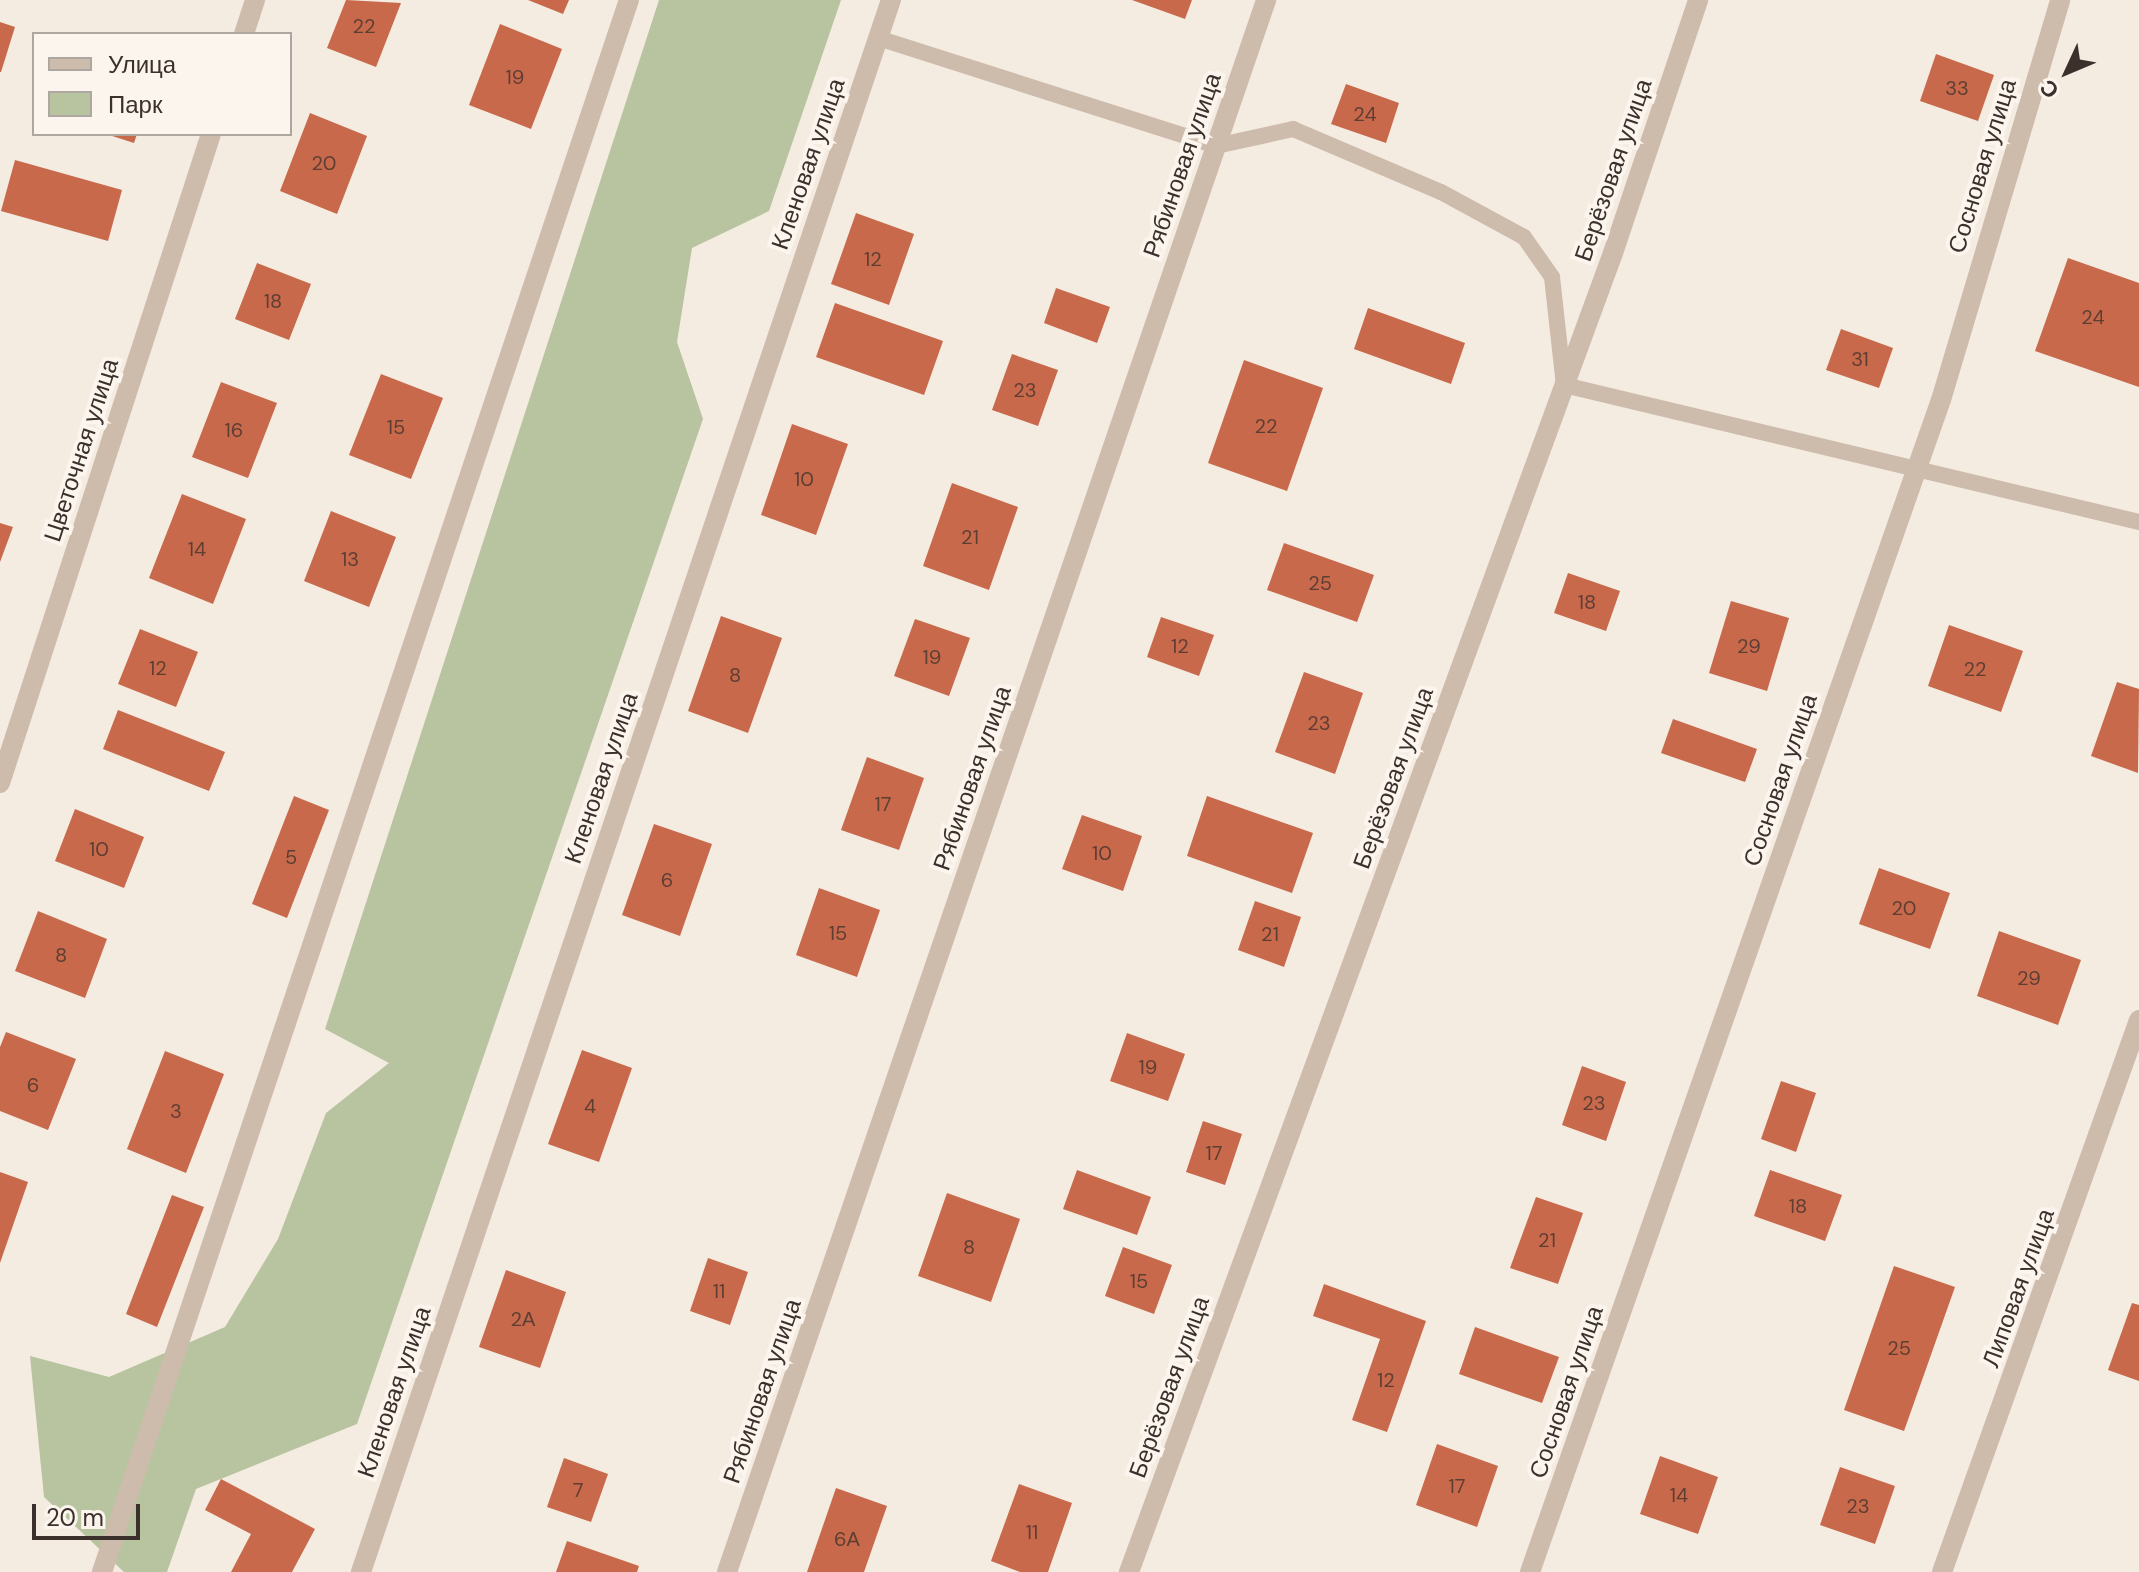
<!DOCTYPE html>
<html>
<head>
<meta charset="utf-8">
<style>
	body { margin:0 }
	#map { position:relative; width:2139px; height:1572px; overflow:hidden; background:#f4ebe1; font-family:"DM Sans",sans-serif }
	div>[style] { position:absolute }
	.green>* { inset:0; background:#b8c4a0 }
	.building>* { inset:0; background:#c8694b }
	.service>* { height:16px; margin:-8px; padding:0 8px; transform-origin:8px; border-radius:8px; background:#cdbbac }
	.minor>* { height:20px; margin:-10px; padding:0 10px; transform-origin:10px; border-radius:10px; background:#cdbbac }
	span { translate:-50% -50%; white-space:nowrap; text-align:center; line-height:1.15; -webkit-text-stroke:8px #fbf5ee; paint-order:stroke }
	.number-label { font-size:20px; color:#5e3e33 }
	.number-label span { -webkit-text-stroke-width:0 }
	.street-label { font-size:24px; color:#3b302b }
	.legend { position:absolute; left:32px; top:32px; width:260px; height:104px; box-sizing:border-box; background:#fbf5ee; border:2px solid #aea6a0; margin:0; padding:10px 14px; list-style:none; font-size:24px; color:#3b302b }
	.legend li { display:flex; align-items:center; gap:16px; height:40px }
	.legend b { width:40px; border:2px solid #aea6a0 }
	.north { position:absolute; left:2027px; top:32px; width:80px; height:80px; -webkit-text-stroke:6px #fbf5ee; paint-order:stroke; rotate:226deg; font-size:22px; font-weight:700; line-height:32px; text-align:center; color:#3b302b }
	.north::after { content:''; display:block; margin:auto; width:28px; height:36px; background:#3b302b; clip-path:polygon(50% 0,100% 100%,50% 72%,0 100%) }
	.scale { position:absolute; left:32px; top:1504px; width:108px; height:36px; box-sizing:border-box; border:4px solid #3b302b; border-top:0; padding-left:10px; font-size:24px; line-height:28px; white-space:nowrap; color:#3b302b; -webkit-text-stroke:6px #fbf5ee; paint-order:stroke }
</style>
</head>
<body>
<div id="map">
	<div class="green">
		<i style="clip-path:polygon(659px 0,841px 0,769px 211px,692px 248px,677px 342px,703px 419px,357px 1424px,196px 1489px,167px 1572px,124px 1572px,44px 1497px,30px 1356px,109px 1377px,225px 1327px,278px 1239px,326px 1113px,389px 1063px,325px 1029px)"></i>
	</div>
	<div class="building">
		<i style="clip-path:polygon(346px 0,401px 3px,376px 67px,327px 48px)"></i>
		<i style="clip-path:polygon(528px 0,569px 0,563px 14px)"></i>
		<i style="clip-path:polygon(1132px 0,1192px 0,1185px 19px)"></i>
		<i style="clip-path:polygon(0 22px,15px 27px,1px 72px,0 72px)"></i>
		<i style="clip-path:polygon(500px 24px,562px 49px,531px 129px,469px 105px)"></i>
		<i style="clip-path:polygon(1936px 54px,1994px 75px,1978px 121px,1920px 101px)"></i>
		<i style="clip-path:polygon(1346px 84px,1399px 103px,1386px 143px,1331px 124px)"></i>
		<i style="clip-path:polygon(310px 113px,367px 136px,337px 214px,280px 191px)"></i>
		<i style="clip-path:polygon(106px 134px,137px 134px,134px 143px)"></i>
		<i style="clip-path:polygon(15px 160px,122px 190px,108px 241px,1px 211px)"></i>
		<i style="clip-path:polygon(856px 213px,914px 234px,889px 305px,831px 284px)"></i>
		<i style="clip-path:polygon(2068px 258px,2139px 283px,2139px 387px,2035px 351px)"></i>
		<i style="clip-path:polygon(257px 263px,311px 284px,289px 340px,235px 319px)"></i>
		<i style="clip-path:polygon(1056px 288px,1110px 307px,1097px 343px,1044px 323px)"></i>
		<i style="clip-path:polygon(835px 303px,943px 341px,924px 395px,816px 357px)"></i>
		<i style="clip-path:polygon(1368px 308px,1465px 343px,1451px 384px,1354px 349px)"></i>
		<i style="clip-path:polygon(1841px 329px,1893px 348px,1879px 388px,1826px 370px)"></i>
		<i style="clip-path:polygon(1012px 354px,1058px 370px,1038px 426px,992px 410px)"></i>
		<i style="clip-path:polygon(1244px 360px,1323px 388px,1287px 491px,1208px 463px)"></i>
		<i style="clip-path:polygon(381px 374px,443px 398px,411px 479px,349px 455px)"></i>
		<i style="clip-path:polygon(221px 382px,277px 403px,248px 478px,192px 457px)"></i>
		<i style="clip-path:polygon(792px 424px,848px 444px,816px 535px,761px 515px)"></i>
		<i style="clip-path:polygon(952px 483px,1018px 507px,989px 590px,923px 566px)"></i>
		<i style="clip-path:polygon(182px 494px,246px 519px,213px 604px,149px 578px)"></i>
		<i style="clip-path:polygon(331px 511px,396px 537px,369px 607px,304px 581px)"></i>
		<i style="clip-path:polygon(0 523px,13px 527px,0 562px)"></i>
		<i style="clip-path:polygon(1284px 543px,1374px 575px,1357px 622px,1267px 590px)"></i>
		<i style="clip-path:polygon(1568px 573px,1620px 591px,1606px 631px,1554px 613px)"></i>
		<i style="clip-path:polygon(1731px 601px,1789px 618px,1767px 691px,1709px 673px)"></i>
		<i style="clip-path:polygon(721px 616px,782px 638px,748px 733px,688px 711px)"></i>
		<i style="clip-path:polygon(1161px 617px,1214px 635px,1199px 676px,1147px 657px)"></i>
		<i style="clip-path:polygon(915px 619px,970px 638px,949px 696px,894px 676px)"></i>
		<i style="clip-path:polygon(1949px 625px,2023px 651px,2001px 712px,1928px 686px)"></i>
		<i style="clip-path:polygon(140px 629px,198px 652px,176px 707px,118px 684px)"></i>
		<i style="clip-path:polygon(1304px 672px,1363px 693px,1335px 774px,1275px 752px)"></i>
		<i style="clip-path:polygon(2117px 682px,2139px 689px,2138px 773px,2091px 756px)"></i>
		<i style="clip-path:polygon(118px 710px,225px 752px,209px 791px,103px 749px)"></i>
		<i style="clip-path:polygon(1673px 719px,1757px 749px,1745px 782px,1661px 753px)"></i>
		<i style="clip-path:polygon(867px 757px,924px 778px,899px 850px,841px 830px)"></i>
		<i style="clip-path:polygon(294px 796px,329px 810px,287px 918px,252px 904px)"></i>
		<i style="clip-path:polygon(1207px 796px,1313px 833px,1292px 893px,1187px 856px)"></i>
		<i style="clip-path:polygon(75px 809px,144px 837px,124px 888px,55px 861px)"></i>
		<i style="clip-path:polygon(1082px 815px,1142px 836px,1123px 891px,1062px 869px)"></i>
		<i style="clip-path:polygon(654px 824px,712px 844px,680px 936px,622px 915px)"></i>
		<i style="clip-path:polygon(1879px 868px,1950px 893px,1930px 949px,1859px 924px)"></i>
		<i style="clip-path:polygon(819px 888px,880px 910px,857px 977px,796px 955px)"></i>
		<i style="clip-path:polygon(1255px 901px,1301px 917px,1284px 967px,1238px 950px)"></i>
		<i style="clip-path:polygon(38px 911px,107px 939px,85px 998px,15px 971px)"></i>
		<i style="clip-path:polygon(1999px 931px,2081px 960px,2058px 1025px,1977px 996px)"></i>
		<i style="clip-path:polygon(6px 1032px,76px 1059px,48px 1130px,0 1111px,0 1047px)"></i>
		<i style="clip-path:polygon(1127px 1033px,1185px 1054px,1168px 1101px,1110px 1081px)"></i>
		<i style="clip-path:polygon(582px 1050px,632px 1068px,599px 1162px,548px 1144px)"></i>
		<i style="clip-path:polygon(165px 1051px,224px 1074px,186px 1173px,127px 1149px)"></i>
		<i style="clip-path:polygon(1582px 1066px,1626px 1082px,1606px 1141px,1562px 1125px)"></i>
		<i style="clip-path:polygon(1781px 1081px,1816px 1093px,1796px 1152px,1761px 1139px)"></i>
		<i style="clip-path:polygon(1203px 1121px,1242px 1134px,1225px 1185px,1186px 1172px)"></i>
		<i style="clip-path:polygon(1077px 1170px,1151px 1197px,1137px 1235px,1063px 1209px)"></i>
		<i style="clip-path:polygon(1770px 1170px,1842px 1195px,1825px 1241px,1754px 1216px)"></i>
		<i style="clip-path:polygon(0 1172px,28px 1182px,0 1263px)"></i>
		<i style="clip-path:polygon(947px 1193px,1020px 1219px,991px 1302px,918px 1276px)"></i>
		<i style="clip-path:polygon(172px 1195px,204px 1207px,157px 1327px,126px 1314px)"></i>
		<i style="clip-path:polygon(1536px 1197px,1583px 1213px,1558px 1284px,1510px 1268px)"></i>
		<i style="clip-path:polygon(1123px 1247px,1172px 1265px,1154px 1314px,1105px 1296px)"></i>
		<i style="clip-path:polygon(708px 1258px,748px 1272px,730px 1325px,690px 1311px)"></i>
		<i style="clip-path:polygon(1894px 1266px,1955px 1287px,1904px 1431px,1844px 1410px)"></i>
		<i style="clip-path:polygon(506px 1270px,566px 1292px,540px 1368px,479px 1347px)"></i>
		<i style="clip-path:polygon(1324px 1284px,1426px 1321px,1387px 1432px,1352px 1420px,1380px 1339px,1313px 1316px)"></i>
		<i style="clip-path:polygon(2132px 1303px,2139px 1305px,2139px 1381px,2108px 1370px)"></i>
		<i style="clip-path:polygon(1475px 1327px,1559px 1357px,1542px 1403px,1459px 1374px)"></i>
		<i style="clip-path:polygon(1437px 1444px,1498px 1466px,1477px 1527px,1416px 1505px)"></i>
		<i style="clip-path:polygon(1660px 1456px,1718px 1477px,1698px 1534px,1640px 1514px)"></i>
		<i style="clip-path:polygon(564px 1458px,608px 1474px,591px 1522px,547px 1507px)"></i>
		<i style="clip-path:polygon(1840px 1467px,1895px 1486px,1875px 1544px,1820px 1525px)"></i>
		<i style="clip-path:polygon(221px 1479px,315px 1529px,292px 1572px,231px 1572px,251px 1534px,205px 1510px)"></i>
		<i style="clip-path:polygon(1019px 1484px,1072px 1503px,1048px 1572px,1020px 1572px,991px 1561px)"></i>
		<i style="clip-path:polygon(836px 1488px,887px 1506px,864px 1572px,807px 1572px)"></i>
		<i style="clip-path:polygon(567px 1541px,639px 1566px,637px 1572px,556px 1572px)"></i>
	</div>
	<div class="service">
		<i style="left:878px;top:38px;width:355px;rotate:17.7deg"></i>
		<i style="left:1216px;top:146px;width:79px;rotate:-12.4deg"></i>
		<i style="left:1293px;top:129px;width:161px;rotate:23.1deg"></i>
		<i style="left:1441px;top:192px;width:94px;rotate:28.5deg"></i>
		<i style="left:1524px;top:237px;width:49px;rotate:55deg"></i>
		<i style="left:1552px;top:277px;width:109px;rotate:83.7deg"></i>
		<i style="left:1564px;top:385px;width:591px;rotate:13.4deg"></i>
	</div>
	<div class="minor">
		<i style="left:244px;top:34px;width:36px;rotate:-72deg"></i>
		<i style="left:0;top:783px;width:682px;rotate:-71.99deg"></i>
		<i style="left:102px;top:1572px;width:1658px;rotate:-71.47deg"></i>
		<i style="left:361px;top:1572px;width:1659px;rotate:-71.37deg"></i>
		<i style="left:727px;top:1572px;width:1662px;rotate:-71.07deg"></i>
		<i style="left:1129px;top:1572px;width:1405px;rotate:-69.85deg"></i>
		<i style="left:1613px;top:253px;width:267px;rotate:-71.4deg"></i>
		<i style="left:1530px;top:1572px;width:1242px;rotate:-70.68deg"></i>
		<i style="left:1941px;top:400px;width:417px;rotate:-73.4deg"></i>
		<i style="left:1942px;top:1572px;width:586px;rotate:-70.36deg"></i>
	</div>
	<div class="number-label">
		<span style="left:364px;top:26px">22</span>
		<span style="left:515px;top:77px">19</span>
		<span style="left:1957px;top:88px">33</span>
		<span style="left:1365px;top:114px">24</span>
		<span style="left:324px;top:163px">20</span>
		<span style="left:873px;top:259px">12</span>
		<span style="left:273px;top:301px">18</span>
		<span style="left:2093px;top:317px">24</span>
		<span style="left:1860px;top:359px">31</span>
		<span style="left:1025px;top:390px">23</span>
		<span style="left:1266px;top:426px">22</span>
		<span style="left:396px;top:427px">15</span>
		<span style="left:234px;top:430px">16</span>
		<span style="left:804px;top:479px">10</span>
		<span style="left:970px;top:537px">21</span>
		<span style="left:197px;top:549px">14</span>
		<span style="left:350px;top:559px">13</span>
		<span style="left:1320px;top:583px">25</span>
		<span style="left:1587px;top:602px">18</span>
		<span style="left:1180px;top:646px">12</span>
		<span style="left:1749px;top:646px">29</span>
		<span style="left:932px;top:657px">19</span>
		<span style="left:158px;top:668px">12</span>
		<span style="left:1975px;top:669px">22</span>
		<span style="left:735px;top:675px">8</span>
		<span style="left:1319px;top:723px">23</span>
		<span style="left:883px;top:804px">17</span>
		<span style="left:99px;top:849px">10</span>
		<span style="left:1102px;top:853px">10</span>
		<span style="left:291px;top:857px">5</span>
		<span style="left:667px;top:880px">6</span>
		<span style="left:1904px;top:908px">20</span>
		<span style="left:838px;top:933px">15</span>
		<span style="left:1270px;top:934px">21</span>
		<span style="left:61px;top:955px">8</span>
		<span style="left:2029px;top:978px">29</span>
		<span style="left:1148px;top:1067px">19</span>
		<span style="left:33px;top:1085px">6</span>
		<span style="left:1594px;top:1103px">23</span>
		<span style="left:590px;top:1106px">4</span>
		<span style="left:176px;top:1111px">3</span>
		<span style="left:1214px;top:1153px">17</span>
		<span style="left:1798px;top:1206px">18</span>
		<span style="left:1547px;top:1240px">21</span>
		<span style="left:969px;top:1247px">8</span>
		<span style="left:1139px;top:1281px">15</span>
		<span style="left:719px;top:1291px">11</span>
		<span style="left:523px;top:1319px">2А</span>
		<span style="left:1899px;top:1348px">25</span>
		<span style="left:1386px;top:1380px">12</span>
		<span style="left:1457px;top:1486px">17</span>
		<span style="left:578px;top:1490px">7</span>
		<span style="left:1679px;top:1495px">14</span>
		<span style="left:1858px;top:1506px">23</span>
		<span style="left:1032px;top:1532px">11</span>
		<span style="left:847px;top:1539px">6А</span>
	</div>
	<div class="street-label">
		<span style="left:808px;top:164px;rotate:-71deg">Кленовая улица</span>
		<span style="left:1182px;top:165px;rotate:-71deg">Рябиновая улица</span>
		<span style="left:1982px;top:166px;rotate:-73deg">Сосновая улица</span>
		<span style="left:1613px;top:170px;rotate:-71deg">Берёзовая улица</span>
		<span style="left:81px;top:450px;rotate:-72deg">Цветочная улица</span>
		<span style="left:601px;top:778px;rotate:-71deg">Кленовая улица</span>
		<span style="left:972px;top:778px;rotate:-71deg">Рябиновая улица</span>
		<span style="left:1393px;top:778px;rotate:-70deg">Берёзовая улица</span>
		<span style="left:1780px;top:780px;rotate:-71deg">Сосновая улица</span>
		<span style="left:2018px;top:1288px;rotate:-70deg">Липовая улица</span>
		<span style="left:1169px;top:1387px;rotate:-70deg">Берёзовая улица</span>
		<span style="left:762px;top:1391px;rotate:-71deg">Рябиновая улица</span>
		<span style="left:394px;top:1392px;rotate:-71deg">Кленовая улица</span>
		<span style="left:1566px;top:1392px;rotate:-71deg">Сосновая улица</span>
	</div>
	<ul class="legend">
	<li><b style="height:10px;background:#cdbbac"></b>Улица</li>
	<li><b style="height:22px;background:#b8c4a0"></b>Парк</li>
	</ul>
	<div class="north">С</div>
	<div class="scale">20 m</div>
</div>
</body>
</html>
